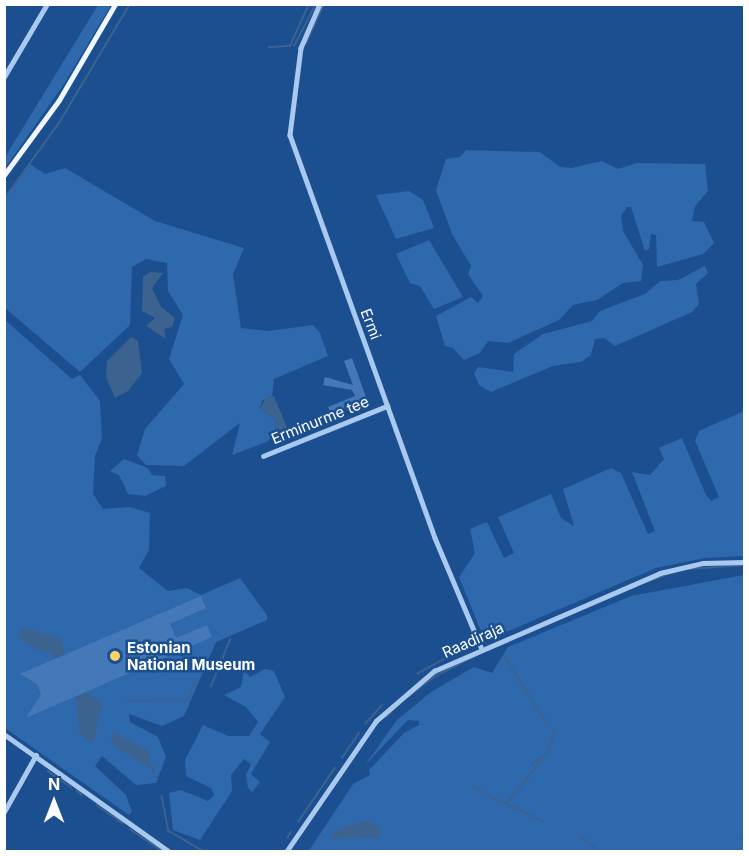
<!DOCTYPE html>
<html>
<head>
<meta charset="utf-8">
<style>
	body { margin:0 }
	#map { position:relative; width:749px; height:856px; overflow:hidden; background:#1b4f8f; font-family:Inter,sans-serif }
	div>[style] { position:absolute }
	.green>* { inset:0; background:#2e69ad }
	.water>* { inset:0; background:#3c6290 }
	.stream>* { height:1.5px; margin:-0.75px; padding:0 0.75px; transform-origin:0.75px; border-radius:0.75px; background:#3c6290 }
	.building>* { inset:0; background:#4478b7 }
	.minor>* { height:4.5px; margin:-2.25px; padding:0 2.25px; transform-origin:2.25px; border-radius:2.25px; background:#a9c9ee }
	.major>* { height:5px; margin:-2.5px; padding:0 2.5px; transform-origin:2.5px; border-radius:2.5px; background:#f0f6ff }
	.dots>* { width:16px; height:16px; translate:-50% -50%; box-sizing:border-box; border:3px solid #1b4f8f; border-radius:50% }
	span { translate:-50% -50%; white-space:nowrap; text-align:center; line-height:1.15; -webkit-text-stroke:5px #1b4f8f; paint-order:stroke }
	.street-label { font-size:15px; color:#fff }
	.poi-label { font-size:15px; color:#fff; font-weight:700 }
	.left { translate:0 -50%; text-align:left }
	.frame { position:absolute; inset:0; border:6px solid #fff; pointer-events:none }
	.north { position:absolute; left:24px; top:772px; width:60px; height:60px; -webkit-text-stroke:4px #1b4f8f; paint-order:stroke; rotate:0deg; font-size:16px; font-weight:700; line-height:24px; text-align:center; color:#fff }
	.north::after { content:''; display:block; margin:auto; width:21px; height:27px; background:#fff; clip-path:polygon(50% 0,100% 100%,50% 72%,0 100%) }
</style>
</head>
<body>
<div id="map">
	<div class="green">
		<i style="clip-path:polygon(98px 5px,111px 5px,64px 84px,5px 168px,5px 157px)"></i>
		<i style="clip-path:polygon(466px 150px,540px 152px,560px 167px,571px 168px,602px 161px,618px 169px,637px 163px,705px 164px,708px 191px,695px 206px,692px 221px,704px 222px,714px 243px,703px 254px,657px 267px,656px 235px,651px 234px,649px 249px,645px 251px,631px 207px,627px 207px,621px 216px,623px 231px,643px 265px,641px 281px,623px 283px,597px 300px,573px 305px,559px 320px,508px 343px,488px 341px,480px 353px,464px 360px,453px 348px,445px 346px,436px 316px,471px 297px,478px 303px,483px 296px,468px 274px,471px 266px,452px 234px,436px 190px,446px 159px,460px 157px)"></i>
		<i style="clip-path:polygon(30px 164px,45px 174px,65px 168px,155px 221px,244px 248px,233px 274px,241px 328px,268px 331px,313px 325px,320px 333px,328px 356px,274px 379px,272px 396px,262px 401px,260px 409px,275px 419px,276px 433px,267px 442px,232px 455px,240px 423px,184px 466px,146px 465px,137px 455px,145px 429px,184px 384px,169px 359px,183px 315px,168px 291px,167px 263px,146px 259px,132px 267px,130px 325px,80px 372px,5px 308px,5px 198px)"></i>
		<i style="clip-path:polygon(409px 191px,423px 200px,434px 228px,396px 239px,376px 195px)"></i>
		<i style="clip-path:polygon(429px 240px,463px 297px,434px 309px,420px 286px,410px 283px,396px 254px)"></i>
		<i style="clip-path:polygon(705px 266px,708px 273px,696px 284px,699px 304px,692px 312px,615px 346px,604px 338px,595px 339px,591px 355px,581px 362px,553px 366px,491px 392px,479px 385px,474px 373px,478px 367px,513px 372px,514px 354px,543px 334px,592px 321px,600px 311px,645px 294px,660px 281px,678px 280px)"></i>
		<i style="clip-path:polygon(4px 319px,72px 379px,80px 375px,100px 401px,102px 438px,95px 456px,93px 494px,103px 509px,130px 507px,150px 513px,149px 550px,139px 568px,168px 591px,187px 588px,201px 595px,240px 578px,267px 615px,267px 620px,216px 642px,184px 716px,162px 726px,129px 714px,130px 722px,158px 737px,166px 757px,156px 783px,136px 785px,102px 756px,95px 766px,126px 795px,132px 812px,129px 815px,5px 728px)"></i>
		<i style="clip-path:polygon(744px 411px,744px 556px,705px 558px,656px 568px,485px 641px,459px 577px,475px 553px,470px 529px,487px 522px,504px 558px,514px 553px,498px 517px,551px 494px,561px 518px,574px 526px,563px 489px,611px 468px,621px 473px,648px 534px,655px 531px,632px 472px,650px 475px,664px 459px,659px 448px,682px 438px,706px 495px,711px 501px,719px 497px,695px 441px,699px 431px)"></i>
		<i style="clip-path:polygon(124px 459px,148px 468px,152px 475px,165px 476px,166px 486px,145px 496px,128px 494px,119px 475px,110px 471px)"></i>
		<i style="clip-path:polygon(744px 575px,744px 851px,308px 852px,353px 784px,370px 775px,369px 770px,404px 733px,419px 725px,419px 721px,408px 720px,365px 765px,397px 720px,431px 692px,474px 667px,492px 673px,508px 647px,631px 596px)"></i>
		<i style="clip-path:polygon(265px 669px,274px 671px,285px 697px,260px 734px,270px 742px,251px 774px,260px 782px,252px 792px,248px 788px,246px 775px,251px 764px,244px 759px,231px 775px,232px 791px,200px 840px,173px 830px,169px 793px,181px 790px,208px 801px,214px 795px,211px 788px,186px 776px,185px 760px,203px 725px,228px 736px,249px 736px,258px 722px,246px 707px,224px 695px,241px 687px,244px 670px,250px 677px)"></i>
	</div>
	<div class="water">
		<i style="clip-path:polygon(150px 272px,163px 273px,152px 288px,161px 307px,175px 318px,172px 327px,164px 329px,166px 339px,146px 326px,155px 318px,142px 311px,143px 277px)"></i>
		<i style="clip-path:polygon(131px 337px,138px 341px,142px 373px,128px 391px,115px 398px,106px 377px,107px 361px)"></i>
		<i style="clip-path:polygon(274px 396px,291px 438px,277px 445px,275px 419px,260px 409px,265px 399px)"></i>
		<i style="clip-path:polygon(19px 627px,61px 638px,66px 657px,60px 666px,52px 654px,33px 648px,19px 637px)"></i>
		<i style="clip-path:polygon(80px 688px,102px 704px,93px 743px,80px 734px,75px 694px)"></i>
		<i style="clip-path:polygon(114px 732px,149px 751px,151px 768px,118px 749px,111px 739px)"></i>
		<i style="clip-path:polygon(365px 821px,379px 826px,380px 838px,330px 839px,333px 831px)"></i>
	</div>
	<div class="stream">
		<i style="left:306px;top:44px;width:44px;rotate:-65.8deg"></i>
		<i style="left:294px;top:46px;width:47px;rotate:-62.4deg"></i>
		<i style="left:269px;top:47px;width:21px;rotate:-3deg"></i>
		<i style="left:290px;top:46px;width:46px;rotate:-65.7deg"></i>
		<i style="left:7px;top:195px;width:89px;rotate:-54.2deg"></i>
		<i style="left:59px;top:123px;width:139px;rotate:-59.2deg"></i>
		<i style="left:689px;top:569px;width:55px;rotate:-4.2deg"></i>
		<i style="left:640px;top:584px;width:40px;rotate:-18.9deg"></i>
		<i style="left:504px;top:655px;width:79px;rotate:57.9deg"></i>
		<i style="left:417px;top:674px;width:54px;rotate:-29deg"></i>
		<i style="left:211px;top:686px;width:50px;rotate:-67.6deg"></i>
		<i style="left:128px;top:701px;width:60px;rotate:-1deg"></i>
		<i style="left:188px;top:700px;width:22px;rotate:-68deg"></i>
		<i style="left:399px;top:703px;width:46px;rotate:-36.1deg"></i>
		<i style="left:436px;top:676px;width:46px;rotate:-27.1deg"></i>
		<i style="left:386px;top:717px;width:14px;rotate:-45deg"></i>
		<i style="left:365px;top:724px;width:25px;rotate:-48deg"></i>
		<i style="left:342px;top:758px;width:30px;rotate:-56deg"></i>
		<i style="left:531px;top:765px;width:19px;rotate:-35deg"></i>
		<i style="left:547px;top:754px;width:25px;rotate:-72deg"></i>
		<i style="left:152px;top:766px;width:14px;rotate:69deg"></i>
		<i style="left:48px;top:771px;width:28px;rotate:35deg"></i>
		<i style="left:474px;top:786px;width:11px;rotate:34deg"></i>
		<i style="left:77px;top:790px;width:7px;rotate:45deg"></i>
		<i style="left:488px;top:795px;width:61px;rotate:25.3deg"></i>
		<i style="left:162px;top:796px;width:36px;rotate:79deg"></i>
		<i style="left:169px;top:831px;width:42px;rotate:30.3deg"></i>
		<i style="left:507px;top:803px;width:55px;rotate:-50.9deg"></i>
		<i style="left:97px;top:805px;width:32px;rotate:35deg"></i>
		<i style="left:298px;top:822px;width:65px;rotate:-55.6deg"></i>
		<i style="left:130px;top:829px;width:37px;rotate:34deg"></i>
		<i style="left:580px;top:836px;width:26px;rotate:39deg"></i>
		<i style="left:287px;top:838px;width:7px;rotate:-56deg"></i>
		<i style="left:739px;top:839px;width:5px;rotate:-22deg"></i>
	</div>
	<div class="building">
		<i style="clip-path:polygon(352px 358px,367px 400px,331px 414px,328px 407px,355px 396px,352px 390px,323px 385px,325px 377px,353px 385px,344px 361px)"></i>
		<i style="clip-path:polygon(201px 596px,206px 608px,170px 624px,176px 638px,207px 625px,212px 637px,26px 718px,41px 694px,37px 684px,20px 674px)"></i>
	</div>
	<div class="minor">
		<i style="left:320px;top:4px;width:48px;rotate:113.4deg"></i>
		<i style="left:301px;top:48px;width:88px;rotate:97.2deg"></i>
		<i style="left:290px;top:135px;width:428px;rotate:70.2deg"></i>
		<i style="left:435px;top:538px;width:118px;rotate:67.1deg"></i>
		<i style="left:4px;top:77px;width:85px;rotate:-59.5deg"></i>
		<i style="left:263px;top:456px;width:134px;rotate:-22deg"></i>
		<i style="left:4px;top:734px;width:204px;rotate:35.4deg"></i>
		<i style="left:4px;top:812px;width:65px;rotate:-60.7deg"></i>
		<i style="left:286px;top:852px;width:159px;rotate:-55.5deg"></i>
		<i style="left:376px;top:721px;width:77px;rotate:-40.8deg"></i>
		<i style="left:434px;top:671px;width:246px;rotate:-23.4deg"></i>
		<i style="left:660px;top:573px;width:44px;rotate:-13.1deg"></i>
		<i style="left:703px;top:563px;width:41px;rotate:-1.4deg"></i>
	</div>
	<div class="major">
		<i style="left:4px;top:175px;width:93px;rotate:-53.7deg"></i>
		<i style="left:59px;top:100px;width:111px;rotate:-59.7deg"></i>
	</div>
	<div class="dots">
		<i style="left:115px;top:656px;background:#ffd166"></i>
	</div>
	<div class="street-label">
		<span style="left:371px;top:324px;rotate:69deg">Ermi</span>
		<span style="left:320px;top:420px;rotate:-22deg">Erminurme tee</span>
		<span style="left:473px;top:640px;rotate:-24deg">Raadiraja</span>
	</div>
	<div class="poi-label">
		<span class="left" style="left:127px;top:656px">Estonian<br>National Museum</span>
	</div>
	<div class="frame"></div>
	<div class="north">N</div>
</div>
</body>
</html>
